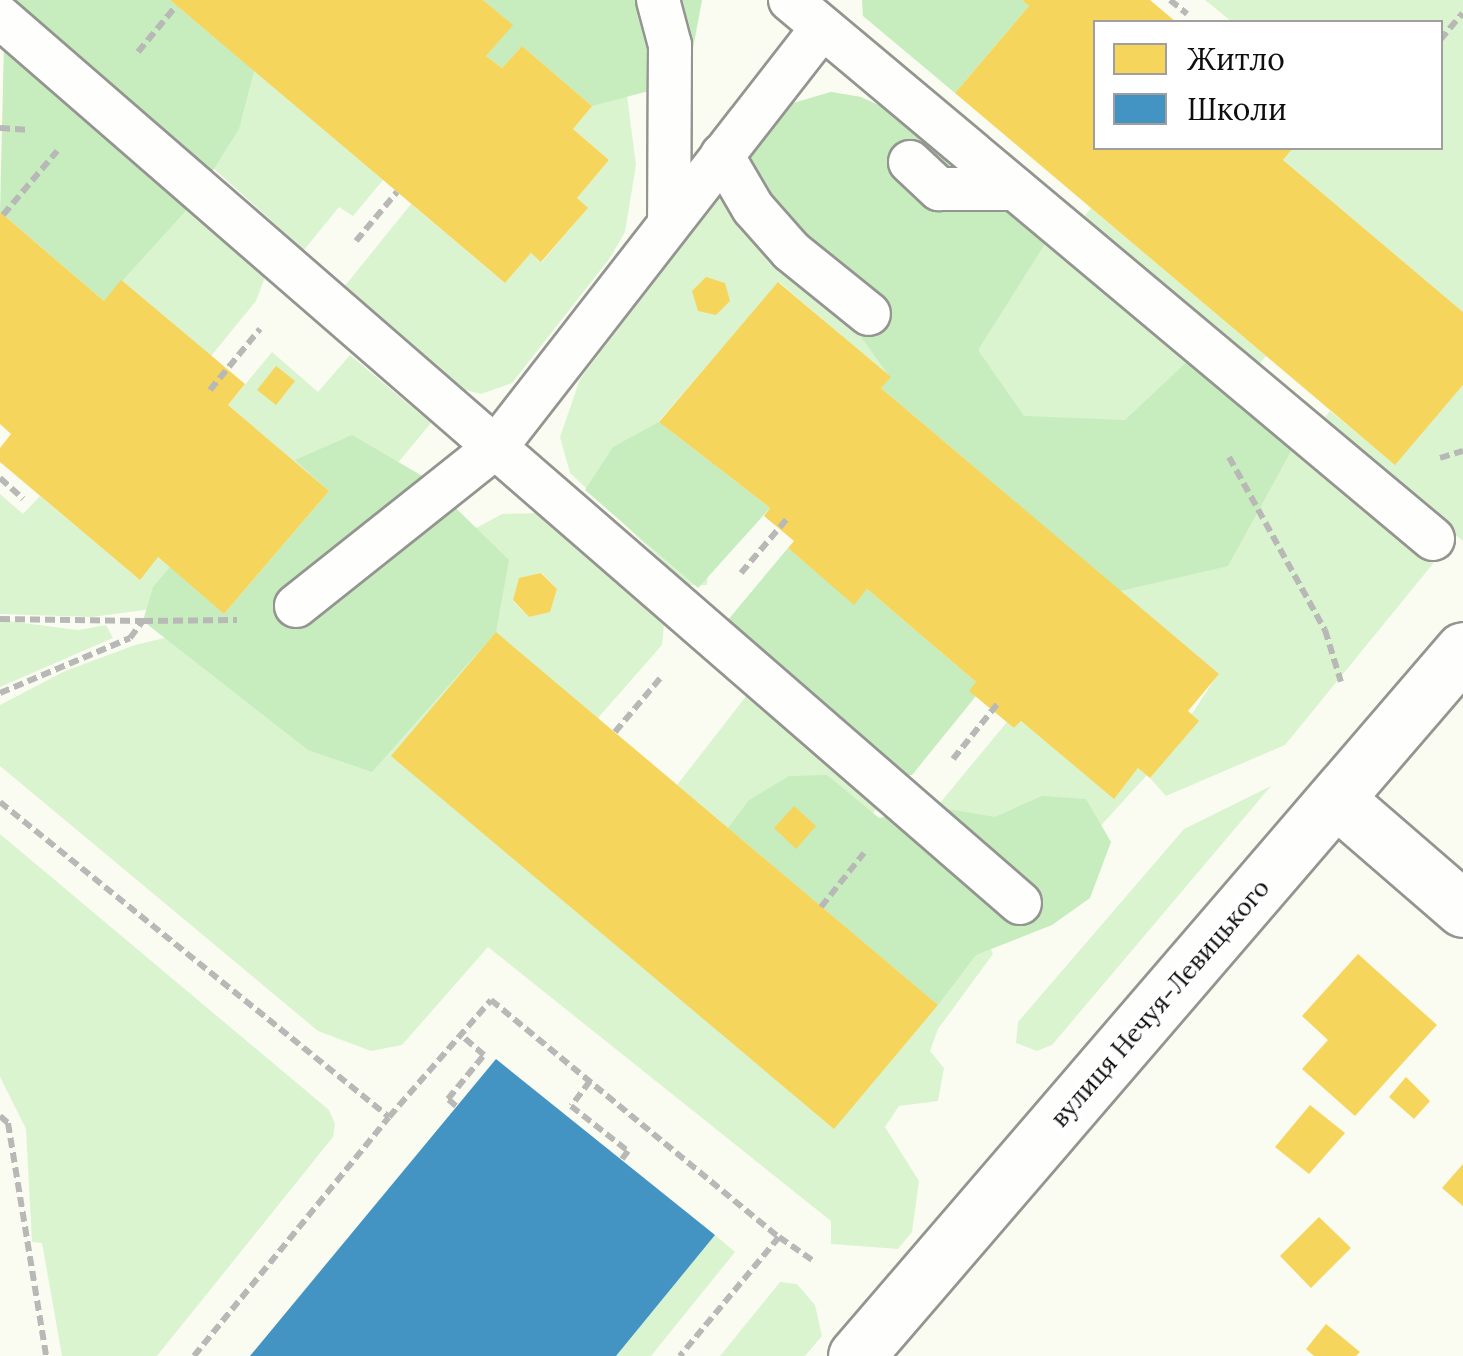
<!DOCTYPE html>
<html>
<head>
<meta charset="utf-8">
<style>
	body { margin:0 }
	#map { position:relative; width:1463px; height:1356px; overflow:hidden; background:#fafcf2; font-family:Lora,serif }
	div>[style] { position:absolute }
	.green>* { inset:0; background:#dbf4d0 }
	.forest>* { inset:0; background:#c7ecbd }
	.homes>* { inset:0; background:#f6d55c }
	.schools>* { inset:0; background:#4393c3 }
	.path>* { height:6px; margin-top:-3px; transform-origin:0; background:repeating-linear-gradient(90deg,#b8b8b6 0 10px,transparent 0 15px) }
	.roads { filter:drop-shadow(2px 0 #949591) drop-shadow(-2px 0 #949591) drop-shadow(0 2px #949591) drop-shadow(0 -2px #949591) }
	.lane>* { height:42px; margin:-21px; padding:0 21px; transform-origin:21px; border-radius:21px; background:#fefffd }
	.street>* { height:55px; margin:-27.5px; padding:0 27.5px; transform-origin:27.5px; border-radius:27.5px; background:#fefffd }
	span { translate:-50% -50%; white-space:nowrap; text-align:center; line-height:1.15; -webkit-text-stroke:10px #fff; paint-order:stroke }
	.street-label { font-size:25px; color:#0e0e0e }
	.legend { position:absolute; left:1093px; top:20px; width:350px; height:130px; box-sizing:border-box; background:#fff; border:2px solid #9f9f9f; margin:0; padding:12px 18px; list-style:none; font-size:30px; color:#0e0e0e }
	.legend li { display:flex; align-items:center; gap:20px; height:50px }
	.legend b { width:50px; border:2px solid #9f9f9f }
</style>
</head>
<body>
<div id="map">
	<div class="green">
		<i style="clip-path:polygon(1205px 0,1463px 0,1463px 312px,1283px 160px,1293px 148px,1440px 148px,1440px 22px,1232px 22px)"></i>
		<i style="clip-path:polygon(194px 20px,383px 180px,353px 216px,339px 207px,304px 250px,134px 97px)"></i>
		<i style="clip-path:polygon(512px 25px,618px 25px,636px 165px,625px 232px,610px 258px,512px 383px,481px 394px,465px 390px,344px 287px,411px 204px,505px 283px,531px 253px,542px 262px,587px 209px,577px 198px,609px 160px,573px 129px,592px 105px,522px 46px,486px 56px)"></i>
		<i style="clip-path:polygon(831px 92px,861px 97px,966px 165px,1436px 560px,1285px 745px,1166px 796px,1150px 778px,1218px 674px,1021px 508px,890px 377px,779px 282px,659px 421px,710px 466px,715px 460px,707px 585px,688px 585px,570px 473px,560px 437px,580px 379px,790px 104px)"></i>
		<i style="clip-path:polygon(105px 128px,267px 272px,256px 301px,211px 356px,125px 283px,104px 301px)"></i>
		<i style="clip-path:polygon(1091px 208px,1266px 356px,1258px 366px,1083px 218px)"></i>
		<i style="clip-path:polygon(272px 352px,318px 392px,350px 355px,431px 423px,333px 541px,328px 491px,228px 405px)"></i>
		<i style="clip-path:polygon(1463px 385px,1463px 541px,1320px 423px,1330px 411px,1395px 464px)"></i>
		<i style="clip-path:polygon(0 494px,23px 514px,40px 496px,139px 579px,158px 557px,224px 614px,152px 609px,92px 617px,0 614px)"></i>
		<i style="clip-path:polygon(evenodd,543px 513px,654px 606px,664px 624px,662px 645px,598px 718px,833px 1128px,938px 1005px,836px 919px,983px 932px,993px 954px,938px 1029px,930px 1051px,944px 1068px,938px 1101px,899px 1106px,885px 1127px,919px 1181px,912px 1232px,898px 1249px,831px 1244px,831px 1221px,488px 947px,402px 1045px,371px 1051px,318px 1031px,0 766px,0 705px,65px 671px,135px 645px,356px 592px,502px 514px,543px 513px,542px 573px,557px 589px,550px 611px,529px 617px,513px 601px,519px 579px,542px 573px)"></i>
		<i style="clip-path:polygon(0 620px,78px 630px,106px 625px,113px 638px,0 687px)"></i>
		<i style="clip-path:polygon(747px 695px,763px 695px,889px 794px,806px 893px,677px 785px)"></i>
		<i style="clip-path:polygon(1021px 721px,1114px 798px,1138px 768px,1147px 775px,1042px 890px,940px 803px,1007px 722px,1014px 728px)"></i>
		<i style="clip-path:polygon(1271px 786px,1052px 1045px,1037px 1051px,1016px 1043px,1018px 1022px,1184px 829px)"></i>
		<i style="clip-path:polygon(0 834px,329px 1110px,335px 1124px,333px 1137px,157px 1356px,62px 1356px,42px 1243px,32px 1242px,26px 1129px,0 1077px)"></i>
		<i style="clip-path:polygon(715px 1235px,735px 1252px,651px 1356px,616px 1356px)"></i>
		<i style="clip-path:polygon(780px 1282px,797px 1284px,815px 1305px,822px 1336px,805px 1356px,720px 1356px)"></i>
	</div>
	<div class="forest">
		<i style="clip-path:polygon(5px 0,170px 0,254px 71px,239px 129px,191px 205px,104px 301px,0 212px)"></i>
		<i style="clip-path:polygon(483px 0,702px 0,687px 81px,592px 106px,522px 46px,502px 68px,486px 56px,512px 25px)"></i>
		<i style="clip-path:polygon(862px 0,1022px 0,1029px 6px,955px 93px,863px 16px)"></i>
		<i style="clip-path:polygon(831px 92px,861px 97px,938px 132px,1050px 236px,978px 350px,1024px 416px,1125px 420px,1193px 356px,1296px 442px,1228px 566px,1120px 591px,881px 388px,890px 377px,787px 235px,749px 160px,790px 104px)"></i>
		<i style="clip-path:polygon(659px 422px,770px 508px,698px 588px,585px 490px,613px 447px)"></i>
		<i style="clip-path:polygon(352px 435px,424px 477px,509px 560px,496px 632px,372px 772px,308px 750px,143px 621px,153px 587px,170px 567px,224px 614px,329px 491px,295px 460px)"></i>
		<i style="clip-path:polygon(788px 548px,854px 604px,867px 589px,976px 682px,976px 696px,912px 775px,885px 776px,727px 621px)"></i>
		<i style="clip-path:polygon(827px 775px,879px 818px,936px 807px,995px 817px,1042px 796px,1086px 799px,1111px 842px,1090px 898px,1052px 925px,976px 955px,938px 1005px,728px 828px,749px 800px,789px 776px)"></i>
	</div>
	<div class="homes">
		<i style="clip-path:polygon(170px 0,483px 0,513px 25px,486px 56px,502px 68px,522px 46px,592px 106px,573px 129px,609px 160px,577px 198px,588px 208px,541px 262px,531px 253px,505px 283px)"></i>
		<i style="clip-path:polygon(1022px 0,1150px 0,1176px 22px,1096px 22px,1096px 148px,1293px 148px,1283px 160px,1463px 312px,1463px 385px,1395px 465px,955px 93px,1029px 6px)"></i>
		<i style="clip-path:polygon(0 212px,104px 301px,121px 280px,125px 283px,245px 384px,228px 405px,329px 491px,224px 614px,158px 557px,140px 580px,0 462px,0 448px,11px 434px,0 424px)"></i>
		<i style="clip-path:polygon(706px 277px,725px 283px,730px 301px,716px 315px,698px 311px,692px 291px)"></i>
		<i style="clip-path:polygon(778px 282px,891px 377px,881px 388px,1219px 674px,1188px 711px,1199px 721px,1150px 778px,1138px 768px,1114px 799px,1021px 721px,1014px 728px,969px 691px,976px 682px,867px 589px,854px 605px,788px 548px,794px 541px,764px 516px,770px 508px,659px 422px)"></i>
		<i style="clip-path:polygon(276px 366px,295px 381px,276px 405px,257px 390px)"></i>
		<i style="clip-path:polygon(541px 573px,557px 589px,550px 612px,529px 617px,513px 600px,519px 578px)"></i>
		<i style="clip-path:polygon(496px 632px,938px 1005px,834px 1129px,391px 756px)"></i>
		<i style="clip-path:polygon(794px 806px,816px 826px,796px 849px,774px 828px)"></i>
		<i style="clip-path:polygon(1358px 954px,1437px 1025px,1355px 1116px,1302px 1069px,1328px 1040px,1302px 1016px)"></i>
		<i style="clip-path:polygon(1406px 1077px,1430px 1101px,1414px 1119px,1389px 1097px)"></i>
		<i style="clip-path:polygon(1310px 1105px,1345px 1133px,1309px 1174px,1275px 1147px)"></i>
		<i style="clip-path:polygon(1463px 1164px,1463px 1206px,1442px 1188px)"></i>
		<i style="clip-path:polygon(1319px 1217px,1351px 1248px,1311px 1288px,1280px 1256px)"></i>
		<i style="clip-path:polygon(1326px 1324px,1360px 1352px,1356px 1356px,1314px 1356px,1306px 1349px)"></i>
	</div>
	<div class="schools">
		<i style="clip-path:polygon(496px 1059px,715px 1235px,616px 1356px,250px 1356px)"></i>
	</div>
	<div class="path">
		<i style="left:1170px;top:0;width:22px;rotate:39deg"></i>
		<i style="left:1440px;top:40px;width:35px;rotate:-50deg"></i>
		<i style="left:138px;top:52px;width:60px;rotate:-50.4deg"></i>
		<i style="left:0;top:128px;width:30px;rotate:4deg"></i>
		<i style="left:3px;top:215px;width:84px;rotate:-49.8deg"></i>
		<i style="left:356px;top:241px;width:64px;rotate:-50.1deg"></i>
		<i style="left:210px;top:390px;width:79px;rotate:-50.7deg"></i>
		<i style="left:1229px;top:457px;width:198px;rotate:61deg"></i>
		<i style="left:1325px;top:630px;width:54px;rotate:72.9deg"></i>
		<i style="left:1440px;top:458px;width:24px;rotate:-17deg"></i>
		<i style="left:0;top:478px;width:31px;rotate:42deg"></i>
		<i style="left:741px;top:573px;width:70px;rotate:-49.7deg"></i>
		<i style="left:0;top:619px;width:143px;rotate:0.8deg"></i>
		<i style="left:0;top:693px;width:141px;rotate:-22.9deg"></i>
		<i style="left:130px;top:638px;width:21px;rotate:-53deg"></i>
		<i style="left:143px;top:621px;width:94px;rotate:-0.6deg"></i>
		<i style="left:615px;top:732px;width:73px;rotate:-50deg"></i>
		<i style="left:953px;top:759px;width:73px;rotate:-51.1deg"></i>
		<i style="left:0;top:802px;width:501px;rotate:39deg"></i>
		<i style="left:389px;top:1117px;width:155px;rotate:-48.9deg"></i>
		<i style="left:491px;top:1000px;width:373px;rotate:39.5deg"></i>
		<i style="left:779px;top:1237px;width:155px;rotate:129.8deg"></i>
		<i style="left:821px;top:907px;width:69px;rotate:-51.5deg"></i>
		<i style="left:590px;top:1081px;width:31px;rotate:127deg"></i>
		<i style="left:571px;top:1106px;width:73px;rotate:38.3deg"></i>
		<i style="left:628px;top:1151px;width:10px;rotate:127deg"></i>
		<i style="left:456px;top:1106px;width:11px;rotate:-139deg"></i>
		<i style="left:448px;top:1099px;width:57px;rotate:-50.7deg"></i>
		<i style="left:484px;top:1055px;width:32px;rotate:-139deg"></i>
		<i style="left:0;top:1116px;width:11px;rotate:41deg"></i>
		<i style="left:8px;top:1123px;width:236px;rotate:80.7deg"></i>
		<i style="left:779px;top:1237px;width:44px;rotate:34.8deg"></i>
		<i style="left:194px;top:1356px;width:308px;rotate:-50.8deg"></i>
	</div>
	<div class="roads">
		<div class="lane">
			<i style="left:658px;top:0;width:47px;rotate:75.1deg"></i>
			<i style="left:670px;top:45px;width:178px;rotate:90.3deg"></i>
			<i style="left:790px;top:0;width:839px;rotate:39.97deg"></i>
			<i style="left:0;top:17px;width:1351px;rotate:40.98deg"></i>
			<i style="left:722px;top:155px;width:61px;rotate:59.7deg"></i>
			<i style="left:753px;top:208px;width:57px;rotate:48.5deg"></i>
			<i style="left:791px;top:251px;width:100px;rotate:38.9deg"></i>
			<i style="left:910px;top:162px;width:40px;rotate:43deg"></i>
			<i style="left:939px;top:189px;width:76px"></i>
			<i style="left:296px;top:606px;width:256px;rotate:-38.5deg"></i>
			<i style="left:496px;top:447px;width:531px;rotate:-52.12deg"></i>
		</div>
		<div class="street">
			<i style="left:1336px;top:799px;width:168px;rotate:40.9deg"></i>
			<i style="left:856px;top:1356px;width:931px;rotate:-49.31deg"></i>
		</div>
	</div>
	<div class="street-label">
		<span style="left:1160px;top:1003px;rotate:-49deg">вулиця Нечуя-Левицького</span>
	</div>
	<ul class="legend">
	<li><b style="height:28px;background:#f6d55c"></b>Житло</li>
	<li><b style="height:28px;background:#4393c3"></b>Школи</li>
	</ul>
</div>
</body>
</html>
